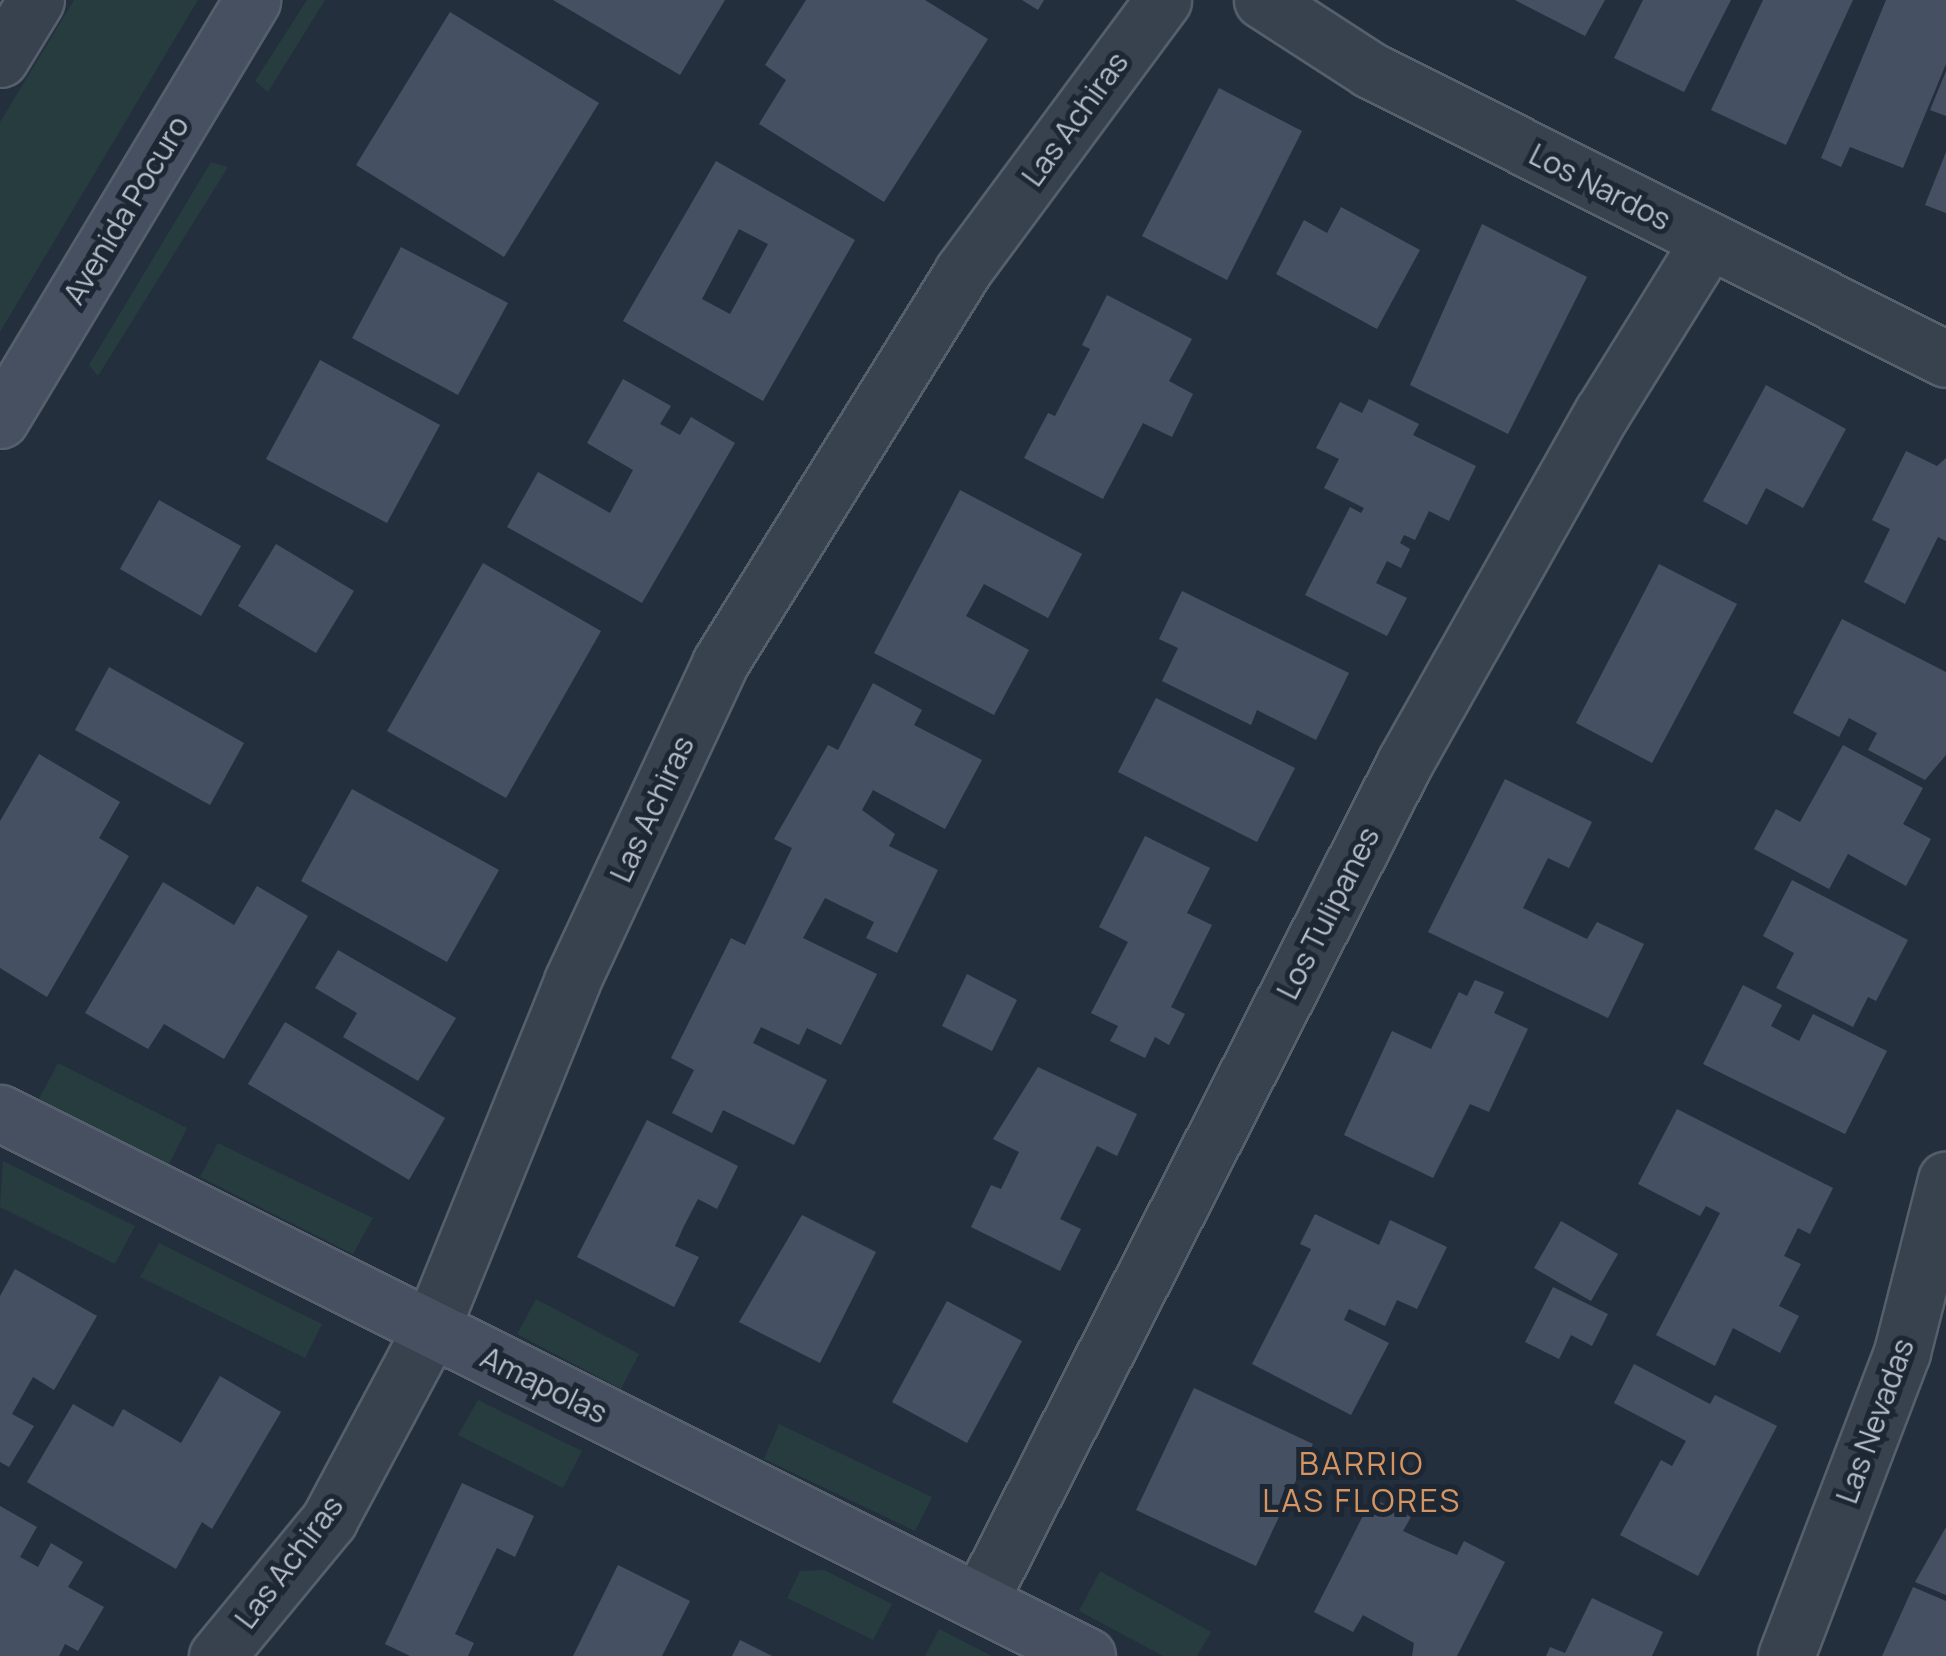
<!DOCTYPE html>
<html>
<head>
<meta charset="utf-8">
<style>
	body { margin:0 }
	#map { position:relative; width:1946px; height:1656px; overflow:hidden; background:#242f3e; font-family:Manrope,sans-serif }
	div>[style] { position:absolute }
	.green>* { inset:0; background:#263c3f }
	.building>* { inset:0; background:#455162 }
	.roads { filter:drop-shadow(2px 0 #565f6c) drop-shadow(-2px 0 #565f6c) drop-shadow(0 2px #565f6c) drop-shadow(0 -2px #565f6c) }
	.street>* { height:55px; margin:-27.5px; padding:0 27.5px; transform-origin:27.5px; border-radius:27.5px; background:#38414e }
	.secondary>* { height:55px; margin:-27.5px; padding:0 27.5px; transform-origin:27.5px; border-radius:27.5px; background:#465061 }
	span { translate:-50% -50%; white-space:nowrap; text-align:center; line-height:1.15; -webkit-text-stroke:10px #1d2633; paint-order:stroke }
	.street-label { font-size:30px; color:#b4bcc9 }
	.neighbourhood-label { font-size:32px; color:#d59563; letter-spacing:2.5px }
</style>
</head>
<body>
<div id="map">
	<div class="green">
		<i style="clip-path:polygon(74px 0,198px 0,0 332px,0 122px)"></i>
		<i style="clip-path:polygon(307px 0,325px 0,268px 92px,255px 81px)"></i>
		<i style="clip-path:polygon(211px 162px,228px 167px,98px 376px,89px 365px)"></i>
		<i style="clip-path:polygon(58px 1063px,187px 1128px,168px 1166px,38px 1101px)"></i>
		<i style="clip-path:polygon(218px 1143px,373px 1218px,353px 1254px,200px 1177px)"></i>
		<i style="clip-path:polygon(3px 1161px,135px 1226px,115px 1264px,0 1207px)"></i>
		<i style="clip-path:polygon(159px 1243px,322px 1324px,305px 1358px,140px 1277px)"></i>
		<i style="clip-path:polygon(536px 1299px,639px 1354px,621px 1389px,517px 1334px)"></i>
		<i style="clip-path:polygon(478px 1400px,582px 1451px,563px 1488px,458px 1435px)"></i>
		<i style="clip-path:polygon(779px 1424px,932px 1497px,915px 1531px,764px 1459px)"></i>
		<i style="clip-path:polygon(824px 1570px,892px 1604px,873px 1640px,787px 1598px,800px 1571px)"></i>
		<i style="clip-path:polygon(1100px 1571px,1211px 1632px,1197px 1656px,1163px 1656px,1079px 1611px)"></i>
		<i style="clip-path:polygon(939px 1629px,992px 1656px,925px 1656px)"></i>
	</div>
	<div class="building">
		<i style="clip-path:polygon(553px 0,725px 0,680px 75px)"></i>
		<i style="clip-path:polygon(806px 0,925px 0,988px 39px,884px 202px,759px 124px,786px 80px,765px 65px)"></i>
		<i style="clip-path:polygon(1022px 0,1044px 0,1038px 10px)"></i>
		<i style="clip-path:polygon(1515px 0,1605px 0,1585px 36px)"></i>
		<i style="clip-path:polygon(1643px 0,1731px 0,1684px 92px,1614px 58px)"></i>
		<i style="clip-path:polygon(1763px 0,1853px 0,1786px 145px,1711px 110px)"></i>
		<i style="clip-path:polygon(1886px 0,1946px 0,1946px 64px,1903px 168px,1850px 147px,1841px 167px,1821px 158px)"></i>
		<i style="clip-path:polygon(450px 12px,599px 103px,504px 257px,356px 165px)"></i>
		<i style="clip-path:polygon(1946px 71px,1946px 116px,1930px 110px)"></i>
		<i style="clip-path:polygon(1219px 88px,1302px 131px,1227px 280px,1142px 236px)"></i>
		<i style="clip-path:polygon(1946px 152px,1946px 213px,1925px 205px)"></i>
		<i style="clip-path:polygon(evenodd,716px 161px,855px 240px,763px 401px,623px 321px,716px 161px,739px 229px,768px 244px,730px 314px,702px 299px,739px 229px)"></i>
		<i style="clip-path:polygon(1341px 207px,1420px 250px,1377px 329px,1276px 274px,1304px 220px,1327px 233px)"></i>
		<i style="clip-path:polygon(1482px 224px,1587px 277px,1508px 434px,1410px 385px)"></i>
		<i style="clip-path:polygon(401px 247px,508px 303px,458px 395px,352px 338px)"></i>
		<i style="clip-path:polygon(1107px 295px,1192px 339px,1169px 381px,1193px 394px,1172px 437px,1143px 423px,1103px 499px,1024px 458px,1048px 413px,1055px 416px,1090px 349px,1082px 345px)"></i>
		<i style="clip-path:polygon(320px 360px,440px 425px,387px 523px,266px 459px)"></i>
		<i style="clip-path:polygon(623px 379px,671px 406px,660px 424px,680px 435px,691px 417px,735px 443px,642px 603px,507px 527px,538px 472px,610px 513px,633px 470px,587px 443px)"></i>
		<i style="clip-path:polygon(1766px 385px,1846px 429px,1803px 508px,1766px 488px,1747px 525px,1703px 501px)"></i>
		<i style="clip-path:polygon(1369px 399px,1419px 424px,1413px 435px,1476px 466px,1449px 521px,1429px 511px,1415px 540px,1404px 535px,1400px 543px,1410px 549px,1401px 568px,1387px 561px,1376px 583px,1407px 598px,1387px 636px,1305px 595px,1350px 507px,1361px 513px,1364px 508px,1324px 488px,1339px 459px,1316px 448px,1340px 402px,1362px 413px)"></i>
		<i style="clip-path:polygon(1906px 451px,1937px 466px,1946px 458px,1946px 541px,1938px 537px,1905px 604px,1864px 582px,1890px 529px,1872px 520px)"></i>
		<i style="clip-path:polygon(960px 490px,1082px 554px,1048px 618px,984px 584px,966px 616px,1029px 650px,994px 715px,874px 653px)"></i>
		<i style="clip-path:polygon(159px 500px,241px 546px,201px 616px,120px 569px)"></i>
		<i style="clip-path:polygon(276px 544px,354px 591px,316px 653px,238px 606px)"></i>
		<i style="clip-path:polygon(483px 563px,601px 631px,506px 798px,387px 731px)"></i>
		<i style="clip-path:polygon(1659px 564px,1737px 604px,1652px 763px,1576px 723px)"></i>
		<i style="clip-path:polygon(1182px 591px,1349px 673px,1316px 740px,1257px 710px,1251px 725px,1162px 681px,1178px 648px,1159px 639px)"></i>
		<i style="clip-path:polygon(1842px 619px,1946px 672px,1946px 755px,1925px 780px,1868px 750px,1877px 733px,1849px 718px,1839px 737px,1793px 713px)"></i>
		<i style="clip-path:polygon(109px 667px,244px 743px,210px 805px,75px 730px)"></i>
		<i style="clip-path:polygon(873px 683px,922px 710px,914px 725px,982px 760px,945px 829px,873px 790px,862px 810px,895px 834px,889px 846px,938px 870px,897px 953px,866px 938px,874px 922px,825px 898px,803px 938px,877px 974px,841px 1045px,807px 1028px,799px 1045px,761px 1027px,753px 1043px,827px 1080px,794px 1145px,723px 1110px,712px 1133px,672px 1113px,694px 1070px,671px 1058px,731px 938px,745px 945px,792px 848px,774px 839px,828px 745px,838px 750px)"></i>
		<i style="clip-path:polygon(1156px 698px,1295px 768px,1257px 842px,1118px 772px)"></i>
		<i style="clip-path:polygon(1843px 745px,1923px 788px,1903px 824px,1931px 839px,1906px 886px,1848px 854px,1829px 889px,1754px 849px,1776px 809px,1800px 822px)"></i>
		<i style="clip-path:polygon(39px 754px,120px 802px,99px 838px,129px 856px,47px 997px,0 968px,0 821px)"></i>
		<i style="clip-path:polygon(1505px 779px,1592px 822px,1569px 868px,1548px 858px,1523px 908px,1587px 939px,1597px 922px,1644px 944px,1608px 1018px,1428px 932px)"></i>
		<i style="clip-path:polygon(352px 789px,499px 870px,447px 962px,301px 881px)"></i>
		<i style="clip-path:polygon(1145px 836px,1210px 868px,1187px 913px,1212px 925px,1171px 1007px,1185px 1014px,1169px 1045px,1155px 1037px,1145px 1058px,1110px 1041px,1118px 1026px,1091px 1013px,1128px 942px,1099px 927px)"></i>
		<i style="clip-path:polygon(1792px 880px,1908px 940px,1876px 1001px,1868px 997px,1853px 1027px,1776px 988px,1794px 953px,1763px 936px)"></i>
		<i style="clip-path:polygon(163px 882px,234px 925px,257px 886px,308px 916px,224px 1059px,164px 1024px,148px 1049px,85px 1013px)"></i>
		<i style="clip-path:polygon(338px 950px,456px 1018px,418px 1081px,343px 1037px,357px 1013px,315px 988px)"></i>
		<i style="clip-path:polygon(967px 974px,1017px 1000px,992px 1051px,942px 1026px)"></i>
		<i style="clip-path:polygon(1475px 980px,1504px 992px,1494px 1013px,1528px 1029px,1489px 1112px,1470px 1104px,1433px 1178px,1344px 1135px,1392px 1031px,1431px 1049px,1459px 992px,1467px 996px)"></i>
		<i style="clip-path:polygon(1743px 985px,1782px 1005px,1771px 1026px,1799px 1041px,1813px 1014px,1887px 1051px,1845px 1134px,1703px 1064px)"></i>
		<i style="clip-path:polygon(285px 1022px,445px 1118px,409px 1180px,248px 1084px)"></i>
		<i style="clip-path:polygon(1038px 1067px,1137px 1114px,1117px 1156px,1097px 1146px,1060px 1219px,1081px 1229px,1060px 1271px,971px 1227px,991px 1185px,1001px 1189px,1019px 1152px,993px 1139px)"></i>
		<i style="clip-path:polygon(1677px 1109px,1833px 1188px,1810px 1234px,1798px 1228px,1784px 1256px,1801px 1264px,1779px 1306px,1799px 1316px,1780px 1353px,1733px 1328px,1715px 1366px,1656px 1335px,1720px 1213px,1706px 1206px,1700px 1216px,1638px 1184px)"></i>
		<i style="clip-path:polygon(647px 1120px,738px 1166px,717px 1209px,698px 1199px,684px 1226px,675px 1246px,699px 1257px,674px 1307px,577px 1257px)"></i>
		<i style="clip-path:polygon(1315px 1214px,1379px 1245px,1390px 1220px,1447px 1247px,1417px 1309px,1397px 1300px,1385px 1326px,1349px 1309px,1344px 1320px,1389px 1343px,1351px 1415px,1252px 1364px,1311px 1249px,1300px 1244px)"></i>
		<i style="clip-path:polygon(802px 1215px,876px 1252px,820px 1363px,739px 1322px)"></i>
		<i style="clip-path:polygon(1561px 1221px,1618px 1254px,1591px 1301px,1534px 1268px)"></i>
		<i style="clip-path:polygon(15px 1269px,97px 1316px,54px 1390px,33px 1377px,12px 1414px,34px 1426px,9px 1467px,0 1462px,0 1296px)"></i>
		<i style="clip-path:polygon(1553px 1287px,1608px 1314px,1592px 1346px,1571px 1335px,1559px 1359px,1525px 1342px)"></i>
		<i style="clip-path:polygon(947px 1301px,1022px 1341px,967px 1443px,892px 1402px)"></i>
		<i style="clip-path:polygon(1634px 1364px,1710px 1404px,1715px 1395px,1777px 1426px,1698px 1576px,1620px 1535px,1661px 1460px,1672px 1466px,1686px 1441px,1614px 1403px)"></i>
		<i style="clip-path:polygon(220px 1376px,281px 1412px,212px 1529px,202px 1522px,176px 1569px,27px 1482px,73px 1404px,113px 1427px,123px 1409px,181px 1443px)"></i>
		<i style="clip-path:polygon(1194px 1388px,1313px 1444px,1256px 1566px,1136px 1510px)"></i>
		<i style="clip-path:polygon(462px 1483px,534px 1516px,515px 1557px,497px 1548px,455px 1634px,474px 1643px,468px 1656px,410px 1656px,385px 1644px)"></i>
		<i style="clip-path:polygon(1372px 1498px,1411px 1517px,1403px 1531px,1429px 1543px,1457px 1555px,1464px 1541px,1505px 1562px,1457px 1656px,1412px 1656px,1414px 1643px,1363px 1615px,1353px 1632px,1314px 1612px)"></i>
		<i style="clip-path:polygon(0 1506px,37px 1527px,20px 1557px,38px 1567px,51px 1543px,83px 1562px,68px 1587px,104px 1607px,78px 1651px,65px 1644px,59px 1656px,0 1656px)"></i>
		<i style="clip-path:polygon(1946px 1527px,1946px 1595px,1915px 1582px)"></i>
		<i style="clip-path:polygon(618px 1565px,690px 1601px,662px 1656px,573px 1656px)"></i>
		<i style="clip-path:polygon(1913px 1587px,1946px 1601px,1946px 1656px,1882px 1656px)"></i>
		<i style="clip-path:polygon(1592px 1598px,1663px 1632px,1652px 1656px,1546px 1656px,1550px 1647px,1565px 1653px)"></i>
		<i style="clip-path:polygon(740px 1640px,772px 1656px,732px 1656px)"></i>
	</div>
	<div class="roads">
		<div class="street">
			<i style="left:1262px;top:0;width:129px;rotate:32.9deg"></i>
			<i style="left:1370px;top:70px;width:644px;rotate:26.64deg"></i>
			<i style="left:0;top:59px;width:69px;rotate:-58.6deg"></i>
			<i style="left:979px;top:1602px;width:942px;rotate:-63.11deg"></i>
			<i style="left:1405px;top:762px;width:401px;rotate:-60.6deg"></i>
			<i style="left:1602px;top:413px;width:201px;rotate:-58.2deg"></i>
			<i style="left:217px;top:1656px;width:176px;rotate:-50.5deg"></i>
			<i style="left:329px;top:1520px;width:217px;rotate:-61.9deg"></i>
			<i style="left:431px;top:1329px;width:375px;rotate:-67.9deg"></i>
			<i style="left:572px;top:981px;width:351px;rotate:-65deg"></i>
			<i style="left:720px;top:663px;width:460px;rotate:-58.2deg"></i>
			<i style="left:962px;top:272px;width:338px;rotate:-53.5deg"></i>
			<i style="left:1786px;top:1656px;width:325px;rotate:-69.1deg"></i>
			<i style="left:1902px;top:1352px;width:178px;rotate:-75.7deg"></i>
		</div>
		<div class="secondary">
			<i style="left:0;top:420px;width:490px;rotate:-59deg"></i>
			<i style="left:0;top:1113px;width:1215px;rotate:26.54deg"></i>
		</div>
	</div>
	<div class="street-label">
		<span style="left:1075px;top:119px;rotate:-54deg">Las Achiras</span>
		<span style="left:1600px;top:187px;rotate:27deg">Los Nardos</span>
		<span style="left:126px;top:210px;rotate:-59deg">Avenida Pocuro</span>
		<span style="left:652px;top:809px;rotate:-65deg">Las Achiras</span>
		<span style="left:1328px;top:913px;rotate:-63deg">Los Tulipanes</span>
		<span style="left:544px;top:1385px;rotate:26deg">Amapolas</span>
		<span style="left:1875px;top:1421px;rotate:-70deg">Las Nevadas</span>
		<span style="left:289px;top:1562px;rotate:-53deg">Las Achiras</span>
	</div>
	<div class="neighbourhood-label">
		<span style="left:1362px;top:1482px">BARRIO<br>LAS FLORES</span>
	</div>
</div>
</body>
</html>
